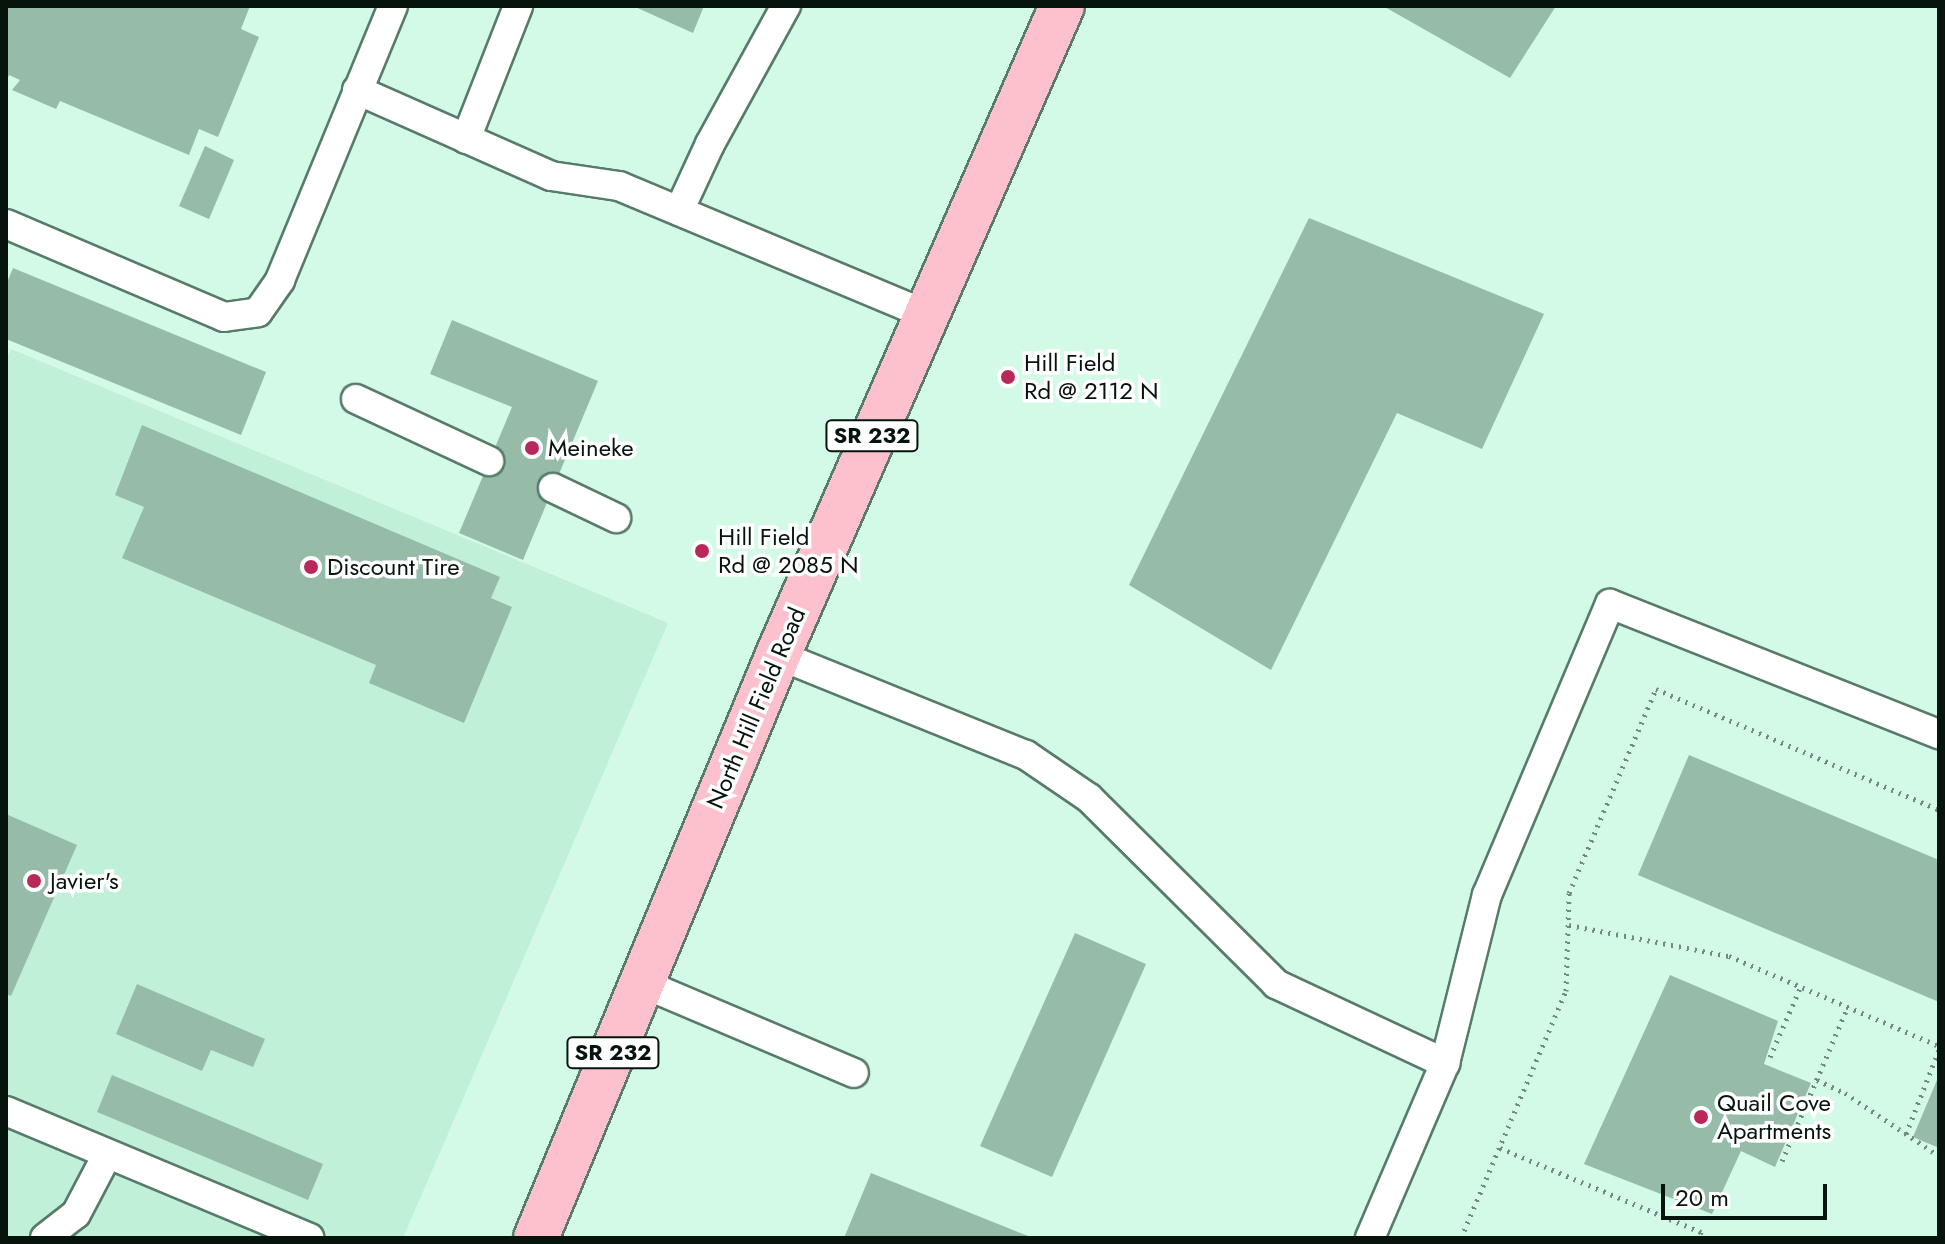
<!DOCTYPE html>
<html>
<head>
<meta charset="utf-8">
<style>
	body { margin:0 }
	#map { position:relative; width:1945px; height:1244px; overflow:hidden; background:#d3fae6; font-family:Jost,sans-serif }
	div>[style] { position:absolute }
	.built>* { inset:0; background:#c0f0d8 }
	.building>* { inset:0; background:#96bca9 }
	.path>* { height:5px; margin-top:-2.5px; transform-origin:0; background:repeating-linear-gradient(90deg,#708b7e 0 2px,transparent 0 8px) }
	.roads { filter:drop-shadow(2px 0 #587b69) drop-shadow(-2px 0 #587b69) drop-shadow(0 2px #587b69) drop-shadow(0 -2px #587b69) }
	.service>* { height:28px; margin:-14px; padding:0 14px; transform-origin:14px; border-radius:14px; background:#fff }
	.primary>* { height:44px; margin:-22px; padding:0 22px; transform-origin:22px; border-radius:22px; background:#fdc1ce }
	.dots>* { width:22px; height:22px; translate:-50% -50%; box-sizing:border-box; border:4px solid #fff; border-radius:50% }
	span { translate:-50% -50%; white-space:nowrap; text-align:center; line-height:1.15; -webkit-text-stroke:7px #fff; paint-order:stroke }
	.shield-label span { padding:2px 6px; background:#fff; border:2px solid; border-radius:6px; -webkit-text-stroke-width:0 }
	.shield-label { font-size:22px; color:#06140d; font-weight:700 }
	.poi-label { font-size:24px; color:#06140d }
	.left { translate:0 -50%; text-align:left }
	.street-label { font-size:24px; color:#06140d }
	.frame { position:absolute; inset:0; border:8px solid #06140d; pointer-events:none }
	.scale { position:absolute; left:1661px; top:1184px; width:166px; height:36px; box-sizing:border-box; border:4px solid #06140d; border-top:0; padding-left:10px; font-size:24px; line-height:28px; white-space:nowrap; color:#06140d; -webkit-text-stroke:6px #fff; paint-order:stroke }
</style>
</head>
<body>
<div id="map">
	<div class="built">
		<i style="clip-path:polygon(11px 349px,668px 623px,403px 1238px,6px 1238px,6px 360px)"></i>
	</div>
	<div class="building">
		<i style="clip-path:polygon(6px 6px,250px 6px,241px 29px,259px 37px,218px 137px,199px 129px,189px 155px,60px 101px,56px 109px,12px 90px,20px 80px,9px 75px,6px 83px)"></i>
		<i style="clip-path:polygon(633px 6px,704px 6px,693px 33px)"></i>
		<i style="clip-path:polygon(1383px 6px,1556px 6px,1510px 78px)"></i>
		<i style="clip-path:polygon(205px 146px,234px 160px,209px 219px,179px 206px)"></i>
		<i style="clip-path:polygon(1309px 218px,1544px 314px,1482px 449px,1397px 413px,1271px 670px,1129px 585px)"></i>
		<i style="clip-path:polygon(13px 268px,266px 372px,241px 435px,6px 339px,6px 285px)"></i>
		<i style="clip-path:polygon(452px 320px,598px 381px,523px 560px,459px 533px,512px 407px,430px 374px)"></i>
		<i style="clip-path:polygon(142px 425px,500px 577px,491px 598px,512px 607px,464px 723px,369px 683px,376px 665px,122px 558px,144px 507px,115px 495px)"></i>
		<i style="clip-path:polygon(1689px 755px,1939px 860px,1939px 1002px,1638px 875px)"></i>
		<i style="clip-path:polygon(6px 814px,77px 845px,11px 996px,6px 994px)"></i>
		<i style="clip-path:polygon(1075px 933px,1146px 964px,1052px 1177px,980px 1146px)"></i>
		<i style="clip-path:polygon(1670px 975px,1778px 1021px,1764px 1064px,1811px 1083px,1775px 1167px,1741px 1151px,1712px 1214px,1584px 1164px)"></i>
		<i style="clip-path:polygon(137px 984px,265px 1039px,253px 1067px,211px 1050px,202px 1071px,116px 1034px)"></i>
		<i style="clip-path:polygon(112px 1075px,323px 1164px,308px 1200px,97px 1112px)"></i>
		<i style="clip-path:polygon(1937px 1080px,1939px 1081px,1939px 1148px,1913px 1137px)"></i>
		<i style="clip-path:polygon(871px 1173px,1033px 1238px,844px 1238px)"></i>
	</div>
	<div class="path">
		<i style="left:1569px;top:925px;width:163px;rotate:11deg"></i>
		<i style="left:1729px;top:956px;width:228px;rotate:23.2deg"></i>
		<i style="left:1770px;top:1057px;width:77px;rotate:-66.4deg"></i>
		<i style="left:1817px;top:1080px;width:31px;rotate:25deg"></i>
		<i style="left:1845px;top:1093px;width:113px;rotate:33.8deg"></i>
		<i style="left:1906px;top:1134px;width:90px;rotate:-68.6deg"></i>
		<i style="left:1500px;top:1148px;width:218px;rotate:22.7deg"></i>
		<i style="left:1701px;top:1232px;width:6px;rotate:108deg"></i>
		<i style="left:1782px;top:1161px;width:168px;rotate:-66.9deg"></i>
		<i style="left:1461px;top:1238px;width:268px;rotate:-67deg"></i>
		<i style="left:1566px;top:991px;width:98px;rotate:-88.2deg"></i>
		<i style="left:1569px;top:893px;width:222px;rotate:-66.9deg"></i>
		<i style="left:1656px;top:689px;width:308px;rotate:23.1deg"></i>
	</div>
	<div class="roads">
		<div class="service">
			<i style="left:357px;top:90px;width:212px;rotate:23.9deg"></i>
			<i style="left:551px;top:176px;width:69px;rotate:8.4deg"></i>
			<i style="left:619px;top:186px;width:332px;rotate:22.7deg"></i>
			<i style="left:466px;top:139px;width:143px;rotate:-68.6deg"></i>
			<i style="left:679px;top:211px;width:74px;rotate:-65.2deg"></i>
			<i style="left:710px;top:144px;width:158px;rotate:-61.2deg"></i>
			<i style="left:6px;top:224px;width:237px;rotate:23.1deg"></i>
			<i style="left:224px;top:317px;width:34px;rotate:-8deg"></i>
			<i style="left:258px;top:312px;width:39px;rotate:-55deg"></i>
			<i style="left:280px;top:280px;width:296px;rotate:-67.6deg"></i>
			<i style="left:356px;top:399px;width:147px;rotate:25deg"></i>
			<i style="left:553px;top:488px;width:70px;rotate:25.5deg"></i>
			<i style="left:778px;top:655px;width:267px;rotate:22deg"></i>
			<i style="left:1026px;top:755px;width:76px;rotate:34.3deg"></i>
			<i style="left:1089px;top:798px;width:264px;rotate:44.8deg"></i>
			<i style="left:1276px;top:984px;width:187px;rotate:25.1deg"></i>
			<i style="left:642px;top:983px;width:230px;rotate:23deg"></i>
			<i style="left:6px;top:1111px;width:329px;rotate:22.7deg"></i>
			<i style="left:45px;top:1238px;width:39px;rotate:-38deg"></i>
			<i style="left:76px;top:1214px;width:67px;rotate:-62.3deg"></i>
			<i style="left:1370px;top:1238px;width:190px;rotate:-66.8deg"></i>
			<i style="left:1445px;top:1063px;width:173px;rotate:-76deg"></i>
			<i style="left:1487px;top:895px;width:316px;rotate:-67.1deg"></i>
			<i style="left:1610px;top:604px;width:354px;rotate:21.6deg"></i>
		</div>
		<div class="primary">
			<i style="left:536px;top:1238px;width:631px;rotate:-67.46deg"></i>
			<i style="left:778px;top:655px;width:708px;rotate:-66.37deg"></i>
		</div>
	</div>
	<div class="dots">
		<i style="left:1008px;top:377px;background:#b8295a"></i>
		<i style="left:532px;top:448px;background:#b8295a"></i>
		<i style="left:702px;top:551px;background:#b8295a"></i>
		<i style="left:311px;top:567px;background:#b8295a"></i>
		<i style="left:34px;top:881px;background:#b8295a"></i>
		<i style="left:1701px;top:1117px;background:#b8295a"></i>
	</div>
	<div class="shield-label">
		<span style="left:872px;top:436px">SR 232</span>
		<span style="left:613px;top:1053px">SR 232</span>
	</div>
	<div class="poi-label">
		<span class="left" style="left:1024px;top:377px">Hill Field<br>Rd @ 2112 N</span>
		<span class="left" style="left:548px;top:448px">Meineke</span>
		<span class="left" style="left:718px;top:551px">Hill Field<br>Rd @ 2085 N</span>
		<span class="left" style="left:327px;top:567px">Discount Tire</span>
		<span class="left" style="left:50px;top:881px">Javier's</span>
		<span class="left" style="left:1717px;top:1117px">Quail Cove<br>Apartments</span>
	</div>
	<div class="street-label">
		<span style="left:756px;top:708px;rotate:-67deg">North Hill Field Road</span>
	</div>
	<div class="frame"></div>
	<div class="scale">20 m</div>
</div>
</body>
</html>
